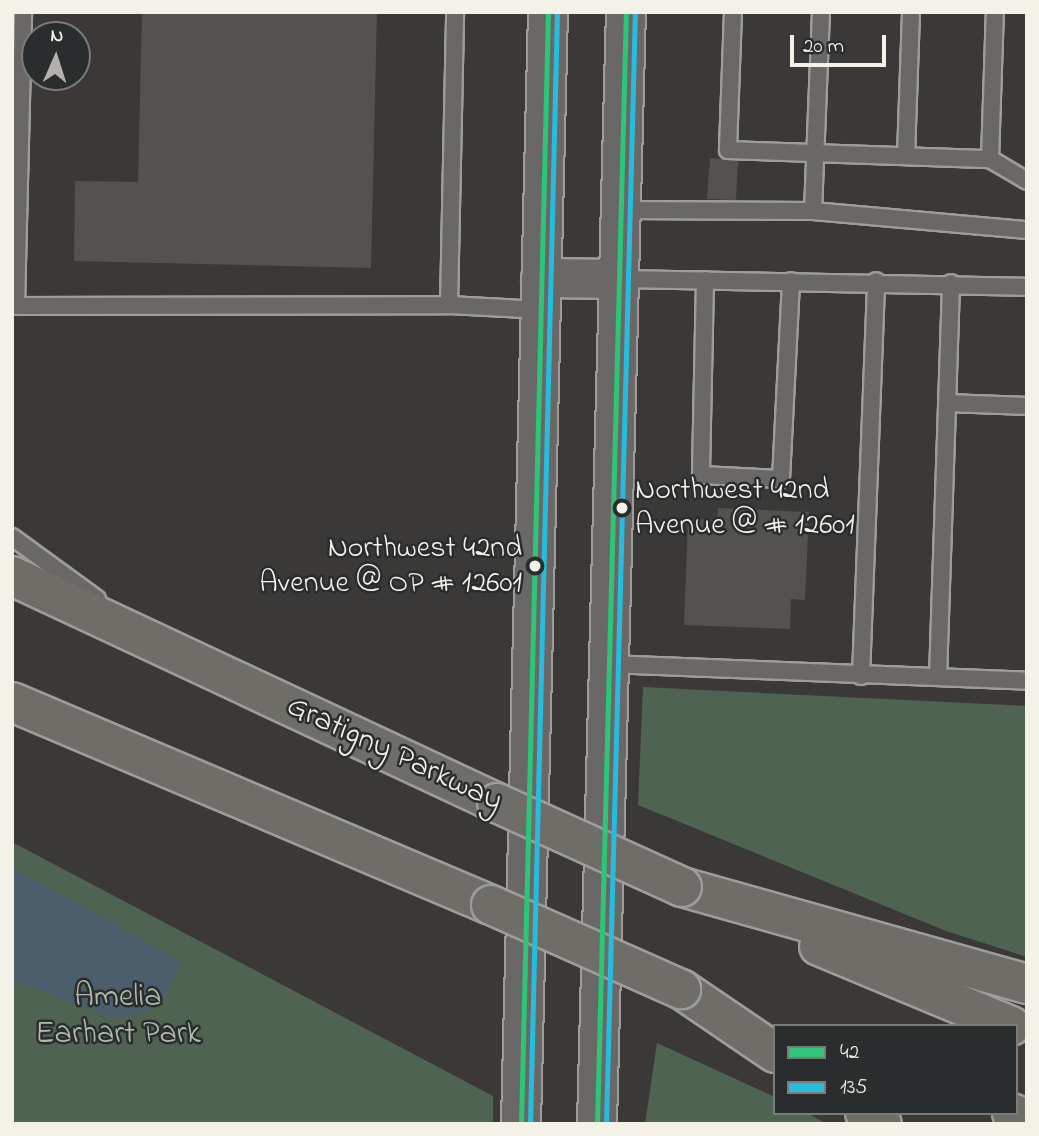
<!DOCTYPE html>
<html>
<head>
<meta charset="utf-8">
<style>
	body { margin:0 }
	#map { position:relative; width:1039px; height:1136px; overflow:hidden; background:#3a3937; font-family:"Indie Flower",sans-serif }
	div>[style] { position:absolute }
	.green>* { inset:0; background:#4f6353 }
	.water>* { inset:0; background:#4a5e6b }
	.building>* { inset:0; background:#54524e }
	.roads { filter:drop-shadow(2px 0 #9e9d9b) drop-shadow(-2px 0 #9e9d9b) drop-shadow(0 2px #9e9d9b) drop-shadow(0 -2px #9e9d9b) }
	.service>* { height:16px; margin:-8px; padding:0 8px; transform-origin:8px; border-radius:8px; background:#696866 }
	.secondary>* { height:38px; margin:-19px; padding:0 19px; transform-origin:19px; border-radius:19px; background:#696866 }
	.motorway>* { height:38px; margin:-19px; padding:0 19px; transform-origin:19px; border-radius:19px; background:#6e6d68 }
	.bridges { filter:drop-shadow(2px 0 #9e9d9b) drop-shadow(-2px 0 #9e9d9b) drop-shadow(0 2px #9e9d9b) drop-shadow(0 -2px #9e9d9b) }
	.motorway-bridge>* { height:38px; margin:-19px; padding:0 19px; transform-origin:19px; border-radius:19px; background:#6e6d68 }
	.bus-1>* { height:5px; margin:-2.5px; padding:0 2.5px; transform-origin:2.5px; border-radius:2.5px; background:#2dc577 }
	.bus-2>* { height:5px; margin:-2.5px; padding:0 2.5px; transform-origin:2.5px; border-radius:2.5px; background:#26bcdd }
	.dots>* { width:19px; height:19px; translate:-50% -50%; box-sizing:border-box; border:4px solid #2a2d2e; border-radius:50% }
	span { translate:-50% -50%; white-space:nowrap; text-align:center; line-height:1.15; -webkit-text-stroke:5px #2a2d2e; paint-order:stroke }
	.bus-label { font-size:30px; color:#f4f1e8 }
	.left { translate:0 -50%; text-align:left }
	.right { translate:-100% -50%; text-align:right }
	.street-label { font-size:32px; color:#f4f1e8 }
	.park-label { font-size:32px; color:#b3bbae }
	.frame { position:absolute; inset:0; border:14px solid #f4f1e8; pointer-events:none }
	.legend { position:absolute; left:773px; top:1024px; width:245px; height:91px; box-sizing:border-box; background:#2a2d2e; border:2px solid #7b7b78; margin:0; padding:9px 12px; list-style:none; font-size:21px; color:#f4f1e8 }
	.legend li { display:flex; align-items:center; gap:14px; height:35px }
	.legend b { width:35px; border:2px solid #7b7b78 }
	.north { position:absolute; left:21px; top:21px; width:70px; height:70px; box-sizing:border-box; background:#2a2d2e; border:2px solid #7b7b78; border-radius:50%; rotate:3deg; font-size:19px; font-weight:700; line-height:28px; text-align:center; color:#f4f1e8 }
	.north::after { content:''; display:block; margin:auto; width:24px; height:32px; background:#b3b1aa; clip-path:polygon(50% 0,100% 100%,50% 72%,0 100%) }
	.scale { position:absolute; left:790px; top:35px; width:96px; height:32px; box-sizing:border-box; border:4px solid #f4f1e8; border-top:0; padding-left:9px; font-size:21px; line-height:24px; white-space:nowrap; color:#f4f1e8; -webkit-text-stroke:5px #2a2d2e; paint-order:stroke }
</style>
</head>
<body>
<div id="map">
	<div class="green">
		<i style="clip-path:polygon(643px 687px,1027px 706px,1027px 957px,946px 931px,638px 805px)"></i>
		<i style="clip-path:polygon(12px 842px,493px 1096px,493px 1124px,12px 1124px)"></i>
		<i style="clip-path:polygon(657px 1043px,775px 1097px,775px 1113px,807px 1113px,827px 1124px,645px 1124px)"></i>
	</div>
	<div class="water">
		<i style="clip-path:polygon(12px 868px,183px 962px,161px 1000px,140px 1014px,114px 1018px,12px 980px)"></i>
	</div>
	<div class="building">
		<i style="clip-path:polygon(142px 12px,377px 12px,371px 268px,74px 261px,75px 181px,138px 182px)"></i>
		<i style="clip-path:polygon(710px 158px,738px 161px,736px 200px,707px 199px)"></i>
		<i style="clip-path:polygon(718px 508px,809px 512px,805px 600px,791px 599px,790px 629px,684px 625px,688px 519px,717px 520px)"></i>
	</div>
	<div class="roads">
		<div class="service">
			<i style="left:733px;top:12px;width:138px;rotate:92.1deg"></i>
			<i style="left:728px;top:150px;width:262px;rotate:2deg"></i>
			<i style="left:990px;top:159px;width:147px;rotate:-88.1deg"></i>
			<i style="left:906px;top:156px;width:144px;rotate:-88deg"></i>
			<i style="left:990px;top:159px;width:43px;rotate:30.7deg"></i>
			<i style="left:621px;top:210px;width:192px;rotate:0.3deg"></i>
			<i style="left:813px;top:211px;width:215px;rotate:5.1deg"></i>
			<i style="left:813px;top:211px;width:199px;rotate:-87.7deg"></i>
			<i style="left:619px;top:279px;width:408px;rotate:1.1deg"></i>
			<i style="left:705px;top:280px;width:195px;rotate:91.2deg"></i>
			<i style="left:701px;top:475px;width:80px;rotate:2.9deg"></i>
			<i style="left:781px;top:479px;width:198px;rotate:-87.1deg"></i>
			<i style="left:449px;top:305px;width:293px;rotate:-88.8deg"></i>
			<i style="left:12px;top:306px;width:437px;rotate:-0.1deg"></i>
			<i style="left:449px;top:305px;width:92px;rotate:3.1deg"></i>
			<i style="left:16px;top:306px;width:294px;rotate:-88.6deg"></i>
			<i style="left:948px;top:403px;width:79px;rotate:2.2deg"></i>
			<i style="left:12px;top:537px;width:105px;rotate:36.1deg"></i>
			<i style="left:610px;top:664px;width:417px;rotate:2.3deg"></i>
			<i style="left:861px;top:676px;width:395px;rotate:-87.8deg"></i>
			<i style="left:938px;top:677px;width:394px;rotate:-88.1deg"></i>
		</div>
		<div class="secondary">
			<i style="left:541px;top:278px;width:78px;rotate:0.7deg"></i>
			<i style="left:521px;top:1124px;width:1112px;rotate:-88.61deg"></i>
			<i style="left:597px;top:1124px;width:1112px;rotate:-88.51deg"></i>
		</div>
		<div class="motorway">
			<i style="left:12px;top:576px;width:535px;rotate:25.08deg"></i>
			<i style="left:12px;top:702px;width:520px;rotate:22.97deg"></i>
			<i style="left:682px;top:887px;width:358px;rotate:15.7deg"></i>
			<i style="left:819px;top:946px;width:208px;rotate:22.6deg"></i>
			<i style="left:681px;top:989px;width:114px;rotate:34.2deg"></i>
			<i style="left:865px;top:1113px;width:20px;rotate:33deg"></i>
			<i style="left:1012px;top:1113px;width:16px;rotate:22deg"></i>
		</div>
	</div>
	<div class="bridges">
		<div class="motorway-bridge">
			<i style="left:497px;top:803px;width:203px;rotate:24.4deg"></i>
			<i style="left:491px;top:905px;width:208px;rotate:23.9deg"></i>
		</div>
	</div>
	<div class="bus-1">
		<i style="left:521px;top:1124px;width:1112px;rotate:-88.61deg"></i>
		<i style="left:597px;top:1124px;width:1112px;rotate:-88.51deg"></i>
	</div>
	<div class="bus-2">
		<i style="left:530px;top:1124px;width:1112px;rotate:-88.61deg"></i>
		<i style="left:606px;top:1124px;width:1112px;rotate:-88.51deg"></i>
	</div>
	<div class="dots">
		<i style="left:622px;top:508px;background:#f4f1e8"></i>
		<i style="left:535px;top:566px;background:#f4f1e8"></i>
	</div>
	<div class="bus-label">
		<span class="left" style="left:635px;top:508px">Northwest 42nd<br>Avenue @ # 12601</span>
		<span class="right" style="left:522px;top:566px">Northwest 42nd<br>Avenue @ OP # 12601</span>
	</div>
	<div class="street-label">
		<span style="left:394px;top:755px;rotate:25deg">Gratigny Parkway</span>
	</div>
	<div class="park-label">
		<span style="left:118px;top:1017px">Amelia<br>Earhart Park</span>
	</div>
	<div class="frame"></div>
	<ul class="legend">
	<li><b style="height:9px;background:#2dc577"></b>42</li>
	<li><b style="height:9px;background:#26bcdd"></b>135</li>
	</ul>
	<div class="north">N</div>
	<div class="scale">20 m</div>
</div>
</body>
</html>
